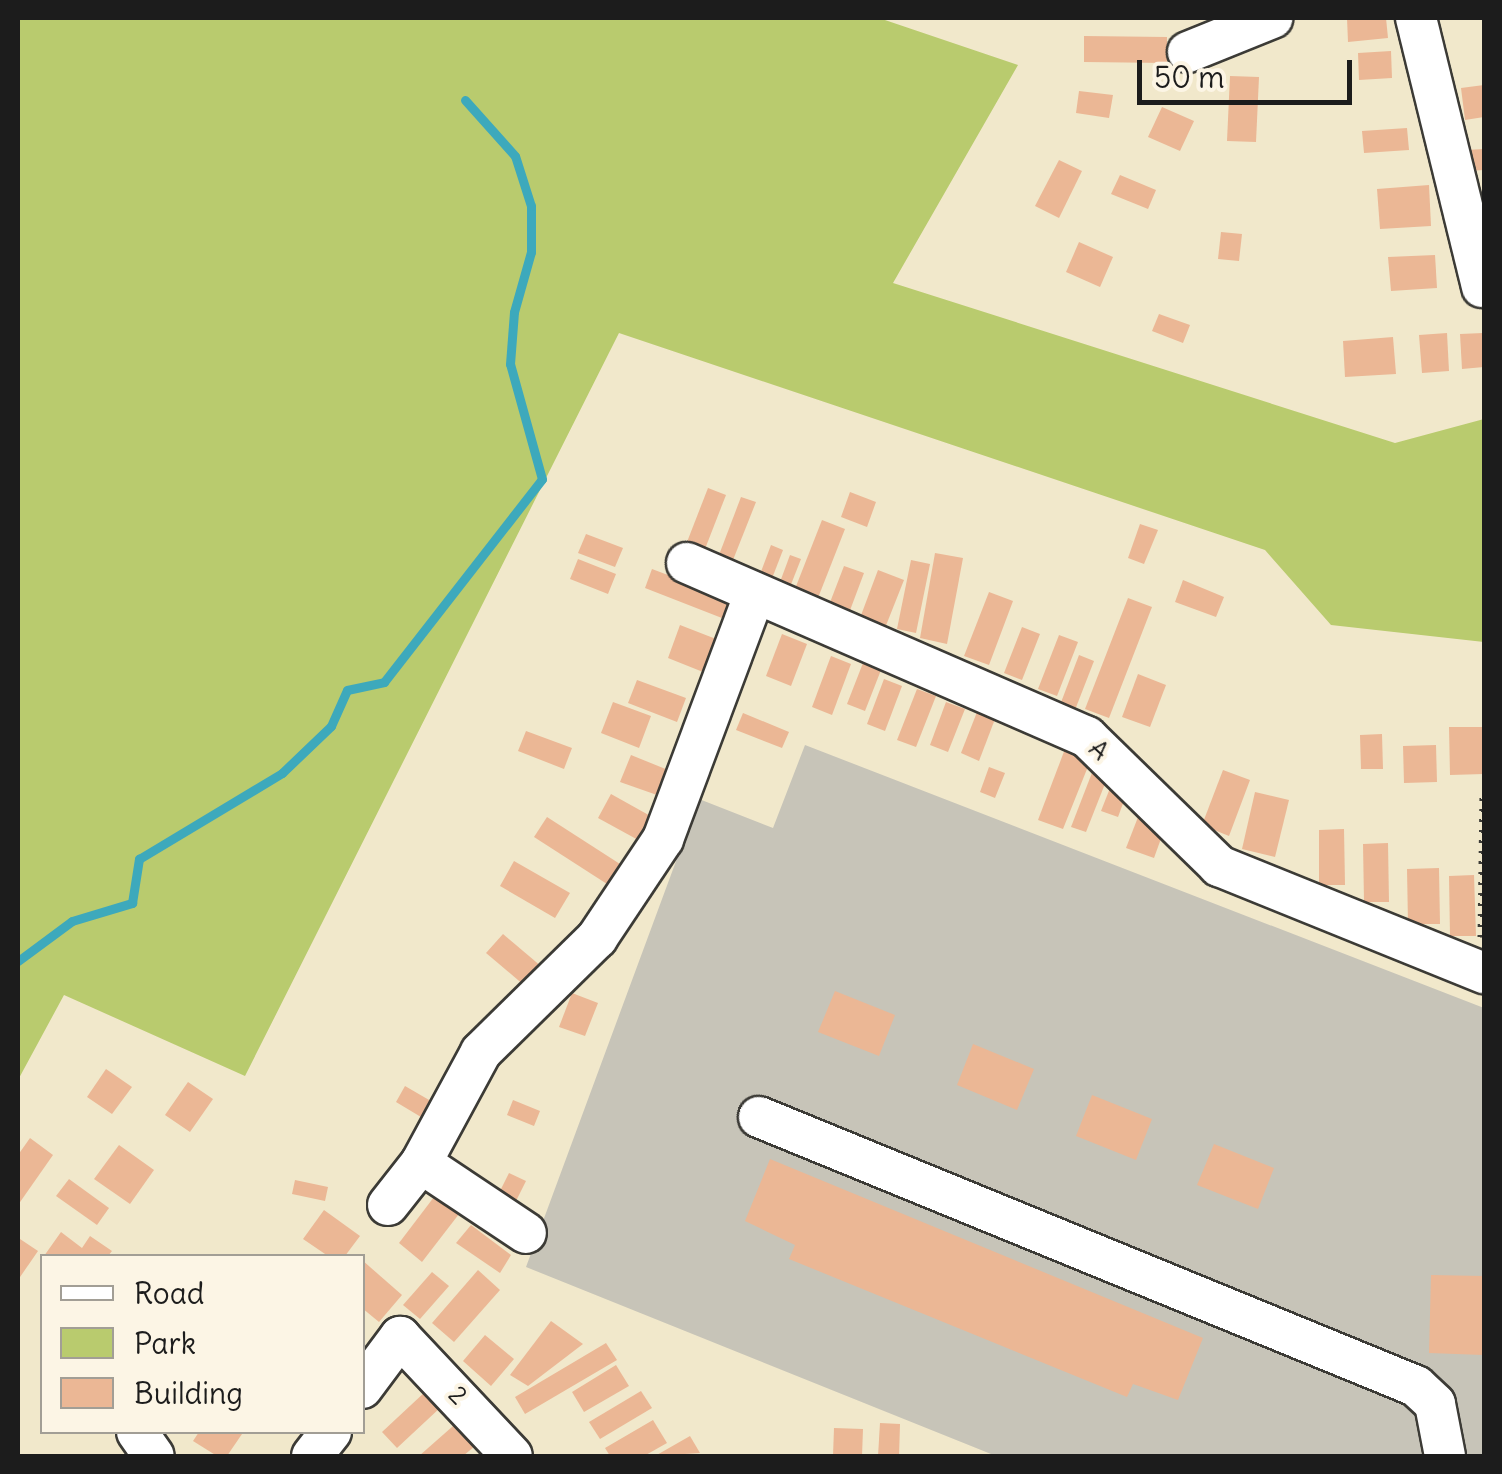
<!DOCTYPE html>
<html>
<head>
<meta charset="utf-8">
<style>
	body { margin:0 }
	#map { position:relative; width:1502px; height:1474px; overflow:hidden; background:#f1e8cb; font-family:Delius,sans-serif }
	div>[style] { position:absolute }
	.industrial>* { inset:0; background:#c7c4b8 }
	.green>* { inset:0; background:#b9cb6e }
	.stream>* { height:9px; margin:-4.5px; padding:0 4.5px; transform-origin:4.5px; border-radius:4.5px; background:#3da9bc }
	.building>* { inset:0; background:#ebb795 }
	.path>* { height:5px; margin-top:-2.5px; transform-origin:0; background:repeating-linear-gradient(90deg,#3c3b36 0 2.5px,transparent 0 10.5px) }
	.roads { filter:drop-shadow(2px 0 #3c3b36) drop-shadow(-2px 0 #3c3b36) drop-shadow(0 2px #3c3b36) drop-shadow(0 -2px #3c3b36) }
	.minor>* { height:40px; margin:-20px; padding:0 20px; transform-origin:20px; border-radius:20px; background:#fff }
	span { translate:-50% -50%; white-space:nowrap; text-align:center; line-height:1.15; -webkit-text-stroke:8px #fcf5e5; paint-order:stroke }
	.street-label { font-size:25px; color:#1c1c1c }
	.frame { position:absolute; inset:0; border:20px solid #1c1c1c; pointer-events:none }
	.legend { position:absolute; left:40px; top:1254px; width:325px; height:180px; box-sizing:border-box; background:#fcf5e5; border:2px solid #a29e95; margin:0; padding:12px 18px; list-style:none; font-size:30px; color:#1c1c1c }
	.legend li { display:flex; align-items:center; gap:20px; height:50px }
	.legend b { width:50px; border:2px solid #a29e95 }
	.scale { position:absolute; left:1137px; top:60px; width:215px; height:45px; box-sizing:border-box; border:5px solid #1c1c1c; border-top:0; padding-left:12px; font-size:30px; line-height:35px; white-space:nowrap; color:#1c1c1c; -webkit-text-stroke:8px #fcf5e5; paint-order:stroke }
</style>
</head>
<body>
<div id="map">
	<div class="industrial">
		<i style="clip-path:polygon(805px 745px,1484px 1008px,1484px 1456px,996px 1456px,526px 1267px,699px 799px,773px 828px)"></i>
	</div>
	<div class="green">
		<i style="clip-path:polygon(18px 18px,879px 18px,1018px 65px,893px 283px,1395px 443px,1484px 419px,1484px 642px,1331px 625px,1265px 550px,619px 333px,245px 1076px,64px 995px,18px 1080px)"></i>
	</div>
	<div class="stream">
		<i style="left:18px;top:961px;width:67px;rotate:-36.5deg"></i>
		<i style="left:72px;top:921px;width:63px;rotate:-16.7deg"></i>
		<i style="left:132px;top:903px;width:45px;rotate:-81deg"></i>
		<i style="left:139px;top:859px;width:167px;rotate:-31deg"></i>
		<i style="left:282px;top:773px;width:68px;rotate:-43.8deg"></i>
		<i style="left:331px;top:726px;width:39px;rotate:-66deg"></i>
		<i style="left:347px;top:690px;width:38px;rotate:-12deg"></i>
		<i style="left:384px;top:682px;width:257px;rotate:-52.1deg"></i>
		<i style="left:542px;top:479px;width:119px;rotate:-105.5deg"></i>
		<i style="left:510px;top:364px;width:52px;rotate:-85.6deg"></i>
		<i style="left:514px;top:312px;width:62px;rotate:-74.2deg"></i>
		<i style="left:531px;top:252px;width:46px;rotate:-90deg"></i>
		<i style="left:531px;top:206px;width:52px;rotate:-107.7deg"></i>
		<i style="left:515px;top:156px;width:75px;rotate:-131.8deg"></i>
	</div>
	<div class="building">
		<i style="clip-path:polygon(1347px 18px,1386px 18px,1388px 38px,1348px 42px)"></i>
		<i style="clip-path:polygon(1084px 36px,1167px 37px,1167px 63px,1084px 62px)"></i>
		<i style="clip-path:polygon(1391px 51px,1392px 78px,1359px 80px,1358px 53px)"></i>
		<i style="clip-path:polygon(1230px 76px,1259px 77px,1256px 142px,1227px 141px)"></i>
		<i style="clip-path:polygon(1484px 85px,1484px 117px,1465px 120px,1461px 88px)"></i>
		<i style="clip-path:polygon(1079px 91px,1113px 95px,1109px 118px,1076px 113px)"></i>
		<i style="clip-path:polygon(1162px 107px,1194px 121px,1180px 151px,1148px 137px)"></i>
		<i style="clip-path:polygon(1407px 128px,1409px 150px,1364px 153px,1362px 131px)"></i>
		<i style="clip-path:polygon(1484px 149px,1484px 170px,1467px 171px,1466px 150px)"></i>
		<i style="clip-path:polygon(1059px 160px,1082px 171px,1059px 218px,1035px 206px)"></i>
		<i style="clip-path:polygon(1120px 175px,1156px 190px,1148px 209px,1111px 194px)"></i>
		<i style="clip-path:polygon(1429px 185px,1431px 226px,1380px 229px,1377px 189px)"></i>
		<i style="clip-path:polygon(1221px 232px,1242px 234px,1239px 261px,1218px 259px)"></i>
		<i style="clip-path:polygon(1079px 242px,1113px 257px,1100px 287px,1066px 272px)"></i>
		<i style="clip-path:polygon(1435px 255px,1437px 288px,1391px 291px,1388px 257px)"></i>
		<i style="clip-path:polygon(1159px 314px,1190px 325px,1183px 343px,1152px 331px)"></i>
		<i style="clip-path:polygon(1447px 333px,1449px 371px,1422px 373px,1419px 335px)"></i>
		<i style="clip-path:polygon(1483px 333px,1484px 367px,1462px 369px,1460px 334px)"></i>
		<i style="clip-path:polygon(1393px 337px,1396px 374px,1345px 377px,1343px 341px)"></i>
		<i style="clip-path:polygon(708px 488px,726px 495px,705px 549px,687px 542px)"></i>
		<i style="clip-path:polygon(850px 492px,876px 502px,867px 527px,841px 517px)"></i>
		<i style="clip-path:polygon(741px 497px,756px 502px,733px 560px,719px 555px)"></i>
		<i style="clip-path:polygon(822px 520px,845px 529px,816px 603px,793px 594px)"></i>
		<i style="clip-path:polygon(1140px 524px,1158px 530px,1144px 564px,1128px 558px)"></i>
		<i style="clip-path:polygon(586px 534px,623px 548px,615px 567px,578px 553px)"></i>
		<i style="clip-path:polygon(771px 545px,783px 550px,771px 581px,759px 577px)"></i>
		<i style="clip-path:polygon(935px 553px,963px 558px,947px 644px,920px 638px)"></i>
		<i style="clip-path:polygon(790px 555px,801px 559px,790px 587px,780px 582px)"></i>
		<i style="clip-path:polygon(578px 559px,616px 574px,608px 594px,570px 579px)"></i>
		<i style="clip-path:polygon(911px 560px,930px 564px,916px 633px,897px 629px)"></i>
		<i style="clip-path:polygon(844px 566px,864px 573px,849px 613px,829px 605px)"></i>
		<i style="clip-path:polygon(652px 569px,734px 600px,727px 620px,645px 588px)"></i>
		<i style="clip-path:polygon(878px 570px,904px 580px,885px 628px,860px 618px)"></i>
		<i style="clip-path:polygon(1183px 580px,1224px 597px,1216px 617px,1175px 602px)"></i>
		<i style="clip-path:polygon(989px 592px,1013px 601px,989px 665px,964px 656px)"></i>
		<i style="clip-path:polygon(1128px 598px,1152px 607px,1109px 718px,1085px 709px)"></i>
		<i style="clip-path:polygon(680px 625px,716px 639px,703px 672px,668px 658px)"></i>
		<i style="clip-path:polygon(1022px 627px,1040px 634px,1022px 680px,1004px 673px)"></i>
		<i style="clip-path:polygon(782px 634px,807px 644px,791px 686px,766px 676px)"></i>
		<i style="clip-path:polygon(1059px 635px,1078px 642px,1057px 696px,1038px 689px)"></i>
		<i style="clip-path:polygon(1079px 655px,1094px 661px,1075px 710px,1060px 705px)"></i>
		<i style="clip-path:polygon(831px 656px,851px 664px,832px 715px,812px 707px)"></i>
		<i style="clip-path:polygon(863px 663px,881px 670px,865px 711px,847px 704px)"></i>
		<i style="clip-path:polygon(1138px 674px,1166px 685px,1150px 727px,1122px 717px)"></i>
		<i style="clip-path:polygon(884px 679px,902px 686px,885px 731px,867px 724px)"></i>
		<i style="clip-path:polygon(637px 680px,686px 698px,677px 722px,628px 703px)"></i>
		<i style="clip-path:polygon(917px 689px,936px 696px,916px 747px,897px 740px)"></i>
		<i style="clip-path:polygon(613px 702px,651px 716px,639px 748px,601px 733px)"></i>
		<i style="clip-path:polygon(946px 702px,965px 709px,948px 752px,930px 745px)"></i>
		<i style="clip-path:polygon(977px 712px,995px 719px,979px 761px,961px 753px)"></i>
		<i style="clip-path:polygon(743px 713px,789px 732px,782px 748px,736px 730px)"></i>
		<i style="clip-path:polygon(1449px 727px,1483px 727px,1484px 774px,1450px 775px)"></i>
		<i style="clip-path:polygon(526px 731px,572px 748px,564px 769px,518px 751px)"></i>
		<i style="clip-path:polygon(1382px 734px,1383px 769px,1361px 769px,1360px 735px)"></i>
		<i style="clip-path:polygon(1436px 745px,1437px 782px,1404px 783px,1403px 746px)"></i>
		<i style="clip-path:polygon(1065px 749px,1091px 759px,1063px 829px,1038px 820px)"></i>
		<i style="clip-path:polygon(631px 755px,668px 770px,657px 795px,620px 782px)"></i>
		<i style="clip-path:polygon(1095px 765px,1110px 771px,1086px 832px,1071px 827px)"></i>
		<i style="clip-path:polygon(989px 767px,1005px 773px,995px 798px,980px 792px)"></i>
		<i style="clip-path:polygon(1223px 770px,1250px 780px,1229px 836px,1202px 825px)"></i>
		<i style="clip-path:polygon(1112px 783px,1128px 790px,1118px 817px,1101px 811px)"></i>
		<i style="clip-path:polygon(1255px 792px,1289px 800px,1275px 857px,1242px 849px)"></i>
		<i style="clip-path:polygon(611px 794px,654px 818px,640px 841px,598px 818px)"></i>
		<i style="clip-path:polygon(1140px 812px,1167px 822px,1154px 858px,1126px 848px)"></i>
		<i style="clip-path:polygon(547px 817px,620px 864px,607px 884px,534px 837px)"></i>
		<i style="clip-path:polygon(1344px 829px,1345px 885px,1319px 885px,1319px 830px)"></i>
		<i style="clip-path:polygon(1388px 843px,1389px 902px,1364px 902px,1363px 844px)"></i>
		<i style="clip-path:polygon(514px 861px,570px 893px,555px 918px,500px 886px)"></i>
		<i style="clip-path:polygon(1439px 868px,1440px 924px,1408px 924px,1407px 869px)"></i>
		<i style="clip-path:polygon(1474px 875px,1476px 936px,1450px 936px,1449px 876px)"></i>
		<i style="clip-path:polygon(503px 934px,542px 967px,525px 986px,486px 953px)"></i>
		<i style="clip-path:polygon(835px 991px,895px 1015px,879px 1056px,818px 1032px)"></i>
		<i style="clip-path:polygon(572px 993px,598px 1003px,585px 1036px,559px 1027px)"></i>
		<i style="clip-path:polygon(973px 1044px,1034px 1069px,1017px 1110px,957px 1085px)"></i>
		<i style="clip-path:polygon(106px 1069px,132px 1087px,112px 1114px,87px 1097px)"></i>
		<i style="clip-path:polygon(188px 1082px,213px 1099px,190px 1132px,165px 1115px)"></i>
		<i style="clip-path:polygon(405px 1086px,436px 1104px,426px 1120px,396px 1102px)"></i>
		<i style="clip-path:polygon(1092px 1095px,1152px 1119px,1136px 1160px,1076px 1136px)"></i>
		<i style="clip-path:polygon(513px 1100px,540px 1111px,534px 1126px,507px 1115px)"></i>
		<i style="clip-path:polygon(30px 1138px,53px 1155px,18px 1205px,18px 1155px)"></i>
		<i style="clip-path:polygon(1214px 1144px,1274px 1168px,1258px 1209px,1197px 1185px)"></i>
		<i style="clip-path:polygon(119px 1145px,154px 1170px,130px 1204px,94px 1179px)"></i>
		<i style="clip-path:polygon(770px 1159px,1203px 1338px,1178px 1400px,1133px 1384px,1127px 1397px,789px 1259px,795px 1245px,745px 1221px)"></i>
		<i style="clip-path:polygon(509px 1173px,526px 1181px,515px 1203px,498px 1195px)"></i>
		<i style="clip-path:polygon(69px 1179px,109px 1208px,97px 1225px,56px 1196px)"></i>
		<i style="clip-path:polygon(295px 1180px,328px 1187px,325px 1201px,292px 1194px)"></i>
		<i style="clip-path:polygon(434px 1197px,459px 1214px,422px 1262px,399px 1243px)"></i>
		<i style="clip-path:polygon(324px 1210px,360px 1236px,345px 1256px,328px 1256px,303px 1239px)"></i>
		<i style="clip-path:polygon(471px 1225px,511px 1255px,500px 1273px,456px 1243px)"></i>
		<i style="clip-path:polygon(61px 1232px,82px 1248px,90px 1236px,112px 1251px,108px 1256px,44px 1256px)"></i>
		<i style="clip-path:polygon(20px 1239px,38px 1251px,18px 1280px,18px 1242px)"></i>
		<i style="clip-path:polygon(362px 1260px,402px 1295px,379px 1322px,362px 1308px)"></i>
		<i style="clip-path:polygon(478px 1270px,500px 1290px,454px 1342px,432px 1323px)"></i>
		<i style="clip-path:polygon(432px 1272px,449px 1286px,420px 1319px,403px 1305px)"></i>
		<i style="clip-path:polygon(1431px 1275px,1484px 1276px,1483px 1355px,1429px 1353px)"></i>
		<i style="clip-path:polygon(551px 1321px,583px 1344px,528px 1386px,510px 1375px)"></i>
		<i style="clip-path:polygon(485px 1335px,514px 1359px,491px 1386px,463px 1361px)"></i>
		<i style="clip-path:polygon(606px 1343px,617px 1360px,525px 1414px,515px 1397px)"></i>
		<i style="clip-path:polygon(616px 1365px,629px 1386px,584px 1412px,572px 1392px)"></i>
		<i style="clip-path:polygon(426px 1391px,441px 1407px,397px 1448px,382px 1432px)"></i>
		<i style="clip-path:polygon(641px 1391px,652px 1408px,600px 1439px,589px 1422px)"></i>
		<i style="clip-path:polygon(461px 1419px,481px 1441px,463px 1456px,419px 1456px)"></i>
		<i style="clip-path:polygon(653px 1420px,667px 1443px,644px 1456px,610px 1456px,605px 1448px)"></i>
		<i style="clip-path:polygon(880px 1423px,900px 1424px,899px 1456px,878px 1456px)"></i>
		<i style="clip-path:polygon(834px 1428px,863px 1429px,862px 1456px,833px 1456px)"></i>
		<i style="clip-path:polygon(199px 1432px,237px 1432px,242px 1434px,227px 1456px,217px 1456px,193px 1441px)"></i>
		<i style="clip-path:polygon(690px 1436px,700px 1453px,655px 1456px)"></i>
	</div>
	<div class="path">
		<i style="left:1480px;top:937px;width:142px;rotate:-89.2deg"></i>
	</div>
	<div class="roads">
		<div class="minor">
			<i style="left:1416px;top:18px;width:277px;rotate:76.2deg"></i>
			<i style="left:1188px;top:52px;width:91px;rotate:-22deg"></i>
			<i style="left:687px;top:563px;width:436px;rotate:23.5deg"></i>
			<i style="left:1087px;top:737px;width:185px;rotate:44.3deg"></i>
			<i style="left:1219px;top:866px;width:286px;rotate:22deg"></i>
			<i style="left:759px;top:1117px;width:710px;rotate:22.27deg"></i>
			<i style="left:1416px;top:1386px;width:26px;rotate:43deg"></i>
			<i style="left:1435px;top:1404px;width:53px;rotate:79.1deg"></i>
			<i style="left:421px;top:1163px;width:126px;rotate:33.7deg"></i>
			<i style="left:388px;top:1205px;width:53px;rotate:-51.8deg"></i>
			<i style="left:421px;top:1163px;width:126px;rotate:-61.6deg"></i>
			<i style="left:481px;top:1052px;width:163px;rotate:-44.5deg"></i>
			<i style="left:597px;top:938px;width:119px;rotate:-56.3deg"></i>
			<i style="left:663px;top:839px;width:260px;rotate:-69.5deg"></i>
			<i style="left:362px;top:1388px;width:64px;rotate:-53.3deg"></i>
			<i style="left:400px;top:1337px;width:163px;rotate:46.7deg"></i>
			<i style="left:137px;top:1432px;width:29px;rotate:55deg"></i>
			<i style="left:312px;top:1456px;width:31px;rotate:-52deg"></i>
		</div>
	</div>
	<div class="street-label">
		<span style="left:1099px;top:750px;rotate:43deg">A</span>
		<span style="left:458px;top:1395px;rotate:45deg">2</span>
	</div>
	<div class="frame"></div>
	<ul class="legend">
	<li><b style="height:12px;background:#fff"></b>Road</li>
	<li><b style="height:28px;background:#b9cb6e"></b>Park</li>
	<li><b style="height:28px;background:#ebb795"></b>Building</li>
	</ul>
	<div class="scale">50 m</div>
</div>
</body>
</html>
